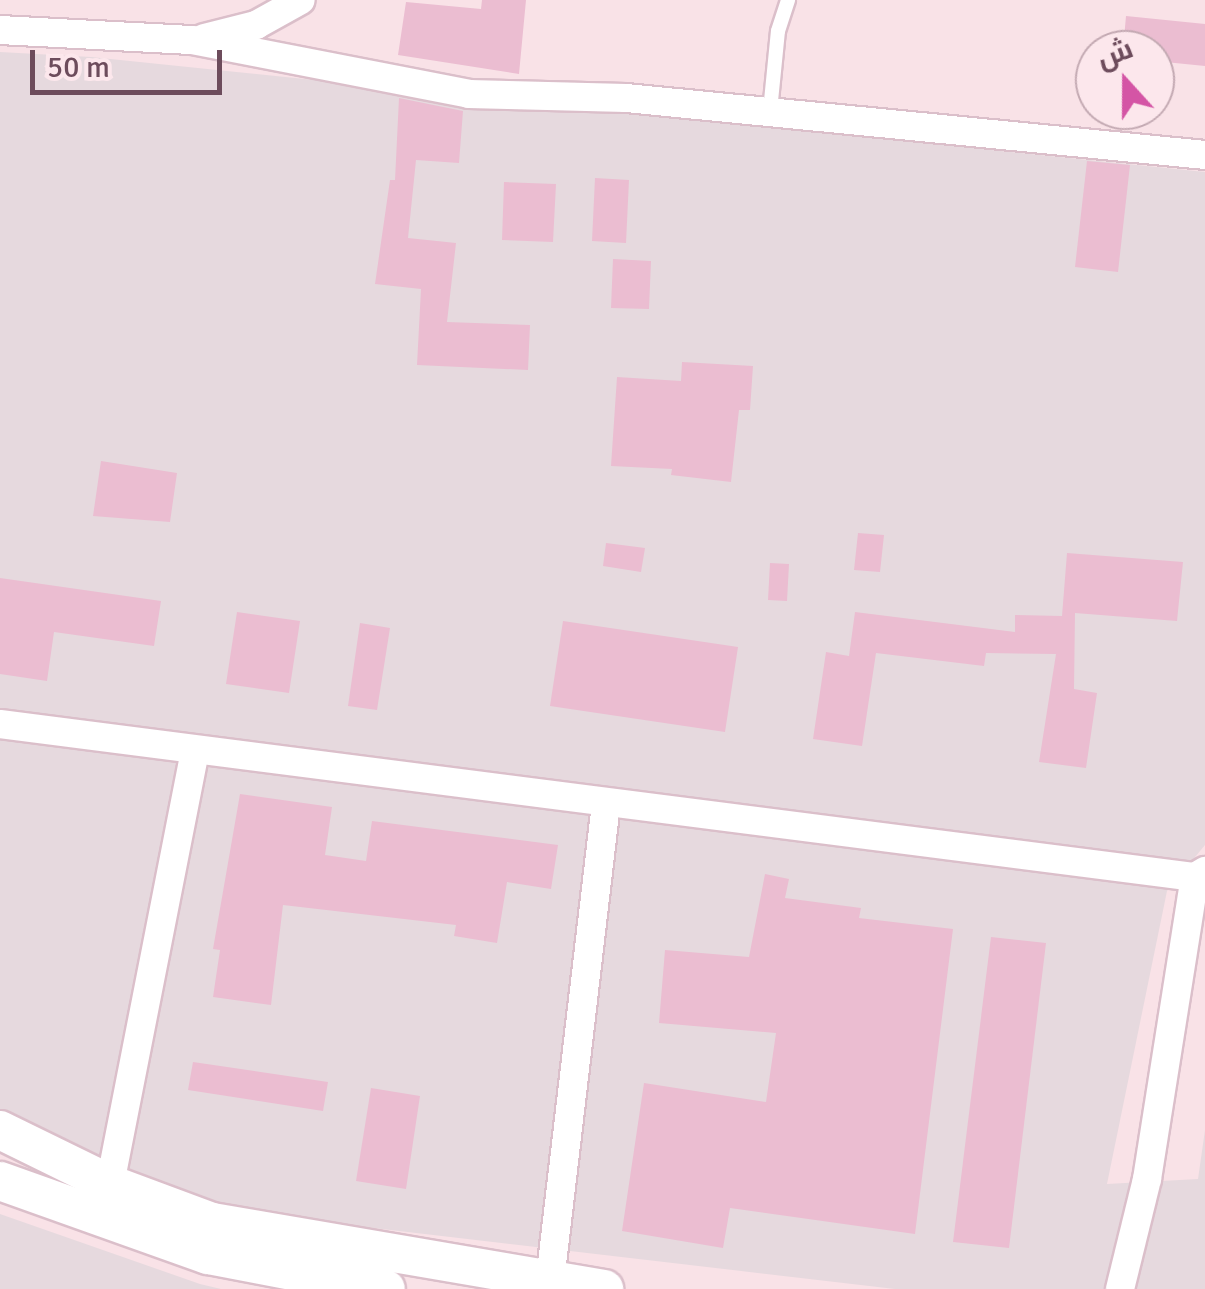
<!DOCTYPE html>
<html>
<head>
<meta charset="utf-8">
<style>
	body { margin:0 }
	#map { position:relative; width:1205px; height:1289px; overflow:hidden; background:#f9e2e7; font-family:Signika,Cairo,sans-serif }
	div>[style] { position:absolute }
	.industrial>* { inset:0; background:#e6d9de }
	.building>* { inset:0; background:#ebbdd1 }
	.roads { filter:drop-shadow(2px 0 #dbbfca) drop-shadow(-2px 0 #dbbfca) drop-shadow(0 2px #dbbfca) drop-shadow(0 -2px #dbbfca) }
	.service>* { height:14px; margin:-7px; padding:0 7px; transform-origin:7px; border-radius:7px; background:#fff }
	.minor>* { height:28px; margin:-14px; padding:0 14px; transform-origin:14px; border-radius:14px; background:#fff }
	.secondary>* { height:38px; margin:-19px; padding:0 19px; transform-origin:19px; border-radius:19px; background:#fff }
	span { translate:-50% -50%; white-space:nowrap; text-align:center; line-height:1.15; -webkit-text-stroke:8px #fce7ec; paint-order:stroke }
	.north { position:absolute; left:1075px; top:30px; width:100px; height:100px; box-sizing:border-box; background:#fce7ec; border:2px solid #c3a9b2; border-radius:50%; rotate:339deg; font-size:28px; font-weight:700; line-height:40px; text-align:center; color:#6d4c5c }
	.north::after { content:''; display:block; margin:auto; width:35px; height:45px; background:#d455a5; clip-path:polygon(50% 0,100% 100%,50% 72%,0 100%) }
	.scale { position:absolute; left:30px; top:50px; width:192px; height:45px; box-sizing:border-box; border:5px solid #6d4c5c; border-top:0; padding-left:12px; font-size:30px; line-height:35px; white-space:nowrap; color:#6d4c5c; -webkit-text-stroke:8px #fce7ec; paint-order:stroke }
</style>
</head>
<body>
<div id="map">
	<div class="industrial">
		<i style="clip-path:polygon(0 52px,91px 57px,1205px 172px,1205px 845px,1167px 891px,1107px 1184px,1198px 1179px,1205px 1130px,1205px 1289px,895px 1289px,220px 1210px,0 1132px)"></i>
		<i style="clip-path:polygon(0 1214px,200px 1284px,221px 1289px,0 1289px)"></i>
	</div>
	<div class="building">
		<i style="clip-path:polygon(482px 0,526px 0,519px 74px,398px 55px,406px 2px,481px 9px)"></i>
		<i style="clip-path:polygon(1126px 16px,1205px 24px,1205px 66px,1155px 61px,1155px 50px,1123px 50px)"></i>
		<i style="clip-path:polygon(399px 98px,463px 111px,459px 163px,416px 160px,408px 238px,456px 243px,447px 322px,530px 325px,528px 370px,417px 365px,421px 289px,375px 284px,390px 180px,395px 180px)"></i>
		<i style="clip-path:polygon(1087px 161px,1130px 165px,1118px 272px,1075px 267px)"></i>
		<i style="clip-path:polygon(595px 178px,629px 180px,626px 243px,592px 241px)"></i>
		<i style="clip-path:polygon(504px 182px,556px 184px,553px 242px,502px 240px)"></i>
		<i style="clip-path:polygon(613px 259px,651px 261px,649px 309px,611px 308px)"></i>
		<i style="clip-path:polygon(682px 362px,753px 366px,750px 410px,739px 410px,731px 482px,671px 475px,672px 469px,611px 466px,617px 377px,681px 381px)"></i>
		<i style="clip-path:polygon(101px 461px,177px 473px,170px 522px,93px 516px)"></i>
		<i style="clip-path:polygon(858px 533px,884px 535px,880px 572px,854px 570px)"></i>
		<i style="clip-path:polygon(606px 543px,645px 548px,641px 572px,603px 566px)"></i>
		<i style="clip-path:polygon(1067px 553px,1183px 562px,1177px 621px,1075px 613px,1074px 689px,1097px 693px,1086px 768px,1039px 762px,1056px 654px,986px 653px,984px 666px,876px 653px,862px 746px,813px 739px,826px 652px,849px 656px,855px 612px,1015px 632px,1015px 615px,1062px 616px)"></i>
		<i style="clip-path:polygon(770px 563px,789px 564px,787px 601px,768px 600px)"></i>
		<i style="clip-path:polygon(0 578px,161px 601px,154px 646px,54px 632px,47px 681px,0 674px)"></i>
		<i style="clip-path:polygon(237px 612px,300px 621px,289px 693px,226px 684px)"></i>
		<i style="clip-path:polygon(563px 621px,738px 647px,725px 732px,550px 706px)"></i>
		<i style="clip-path:polygon(360px 623px,390px 628px,377px 710px,348px 706px)"></i>
		<i style="clip-path:polygon(240px 794px,332px 807px,325px 855px,366px 861px,372px 821px,558px 845px,551px 889px,507px 882px,497px 943px,454px 936px,456px 925px,283px 905px,271px 1005px,213px 997px,220px 950px,213px 949px)"></i>
		<i style="clip-path:polygon(765px 874px,789px 879px,785px 898px,861px 908px,859px 918px,953px 929px,915px 1234px,730px 1208px,723px 1248px,622px 1231px,644px 1083px,766px 1102px,776px 1033px,659px 1023px,665px 950px,749px 957px)"></i>
		<i style="clip-path:polygon(991px 937px,1046px 943px,1009px 1248px,953px 1242px)"></i>
		<i style="clip-path:polygon(193px 1062px,328px 1082px,323px 1111px,188px 1090px)"></i>
		<i style="clip-path:polygon(371px 1088px,420px 1096px,406px 1189px,356px 1181px)"></i>
	</div>
	<div class="roads">
		<div class="service">
			<i style="left:770px;top:111px;width:80px;rotate:-84.3deg"></i>
			<i style="left:778px;top:31px;width:33px;rotate:-72deg"></i>
		</div>
		<div class="minor">
			<i style="left:0;top:30px;width:192px;rotate:3deg"></i>
			<i style="left:192px;top:40px;width:282px;rotate:11deg"></i>
			<i style="left:469px;top:94px;width:157px;rotate:1.5deg"></i>
			<i style="left:626px;top:98px;width:582px;rotate:5.62deg"></i>
			<i style="left:204px;top:38px;width:54px;rotate:-14deg"></i>
			<i style="left:256px;top:25px;width:51px;rotate:-29.1deg"></i>
			<i style="left:0;top:724px;width:1205px;rotate:7.3deg"></i>
			<i style="left:1195px;top:877px;width:12px;rotate:-31deg"></i>
			<i style="left:112px;top:1198px;width:14px;rotate:-98deg"></i>
			<i style="left:110px;top:1184px;width:440px;rotate:-78.9deg"></i>
			<i style="left:549px;top:1289px;width:489px;rotate:-83.3deg"></i>
			<i style="left:1120px;top:1289px;width:113px;rotate:-76.2deg"></i>
			<i style="left:1147px;top:1179px;width:306px;rotate:-81deg"></i>
		</div>
		<div class="secondary">
			<i style="left:0;top:1130px;width:123px;rotate:26.1deg"></i>
			<i style="left:110px;top:1184px;width:109px;rotate:20.4deg"></i>
			<i style="left:212px;top:1222px;width:398px;rotate:9.7deg"></i>
			<i style="left:0;top:1181px;width:221px;rotate:19.6deg"></i>
			<i style="left:208px;top:1255px;width:181px;rotate:10.8deg"></i>
		</div>
	</div>
	<div class="north">ش</div>
	<div class="scale">50 m</div>
</div>
</body>
</html>
